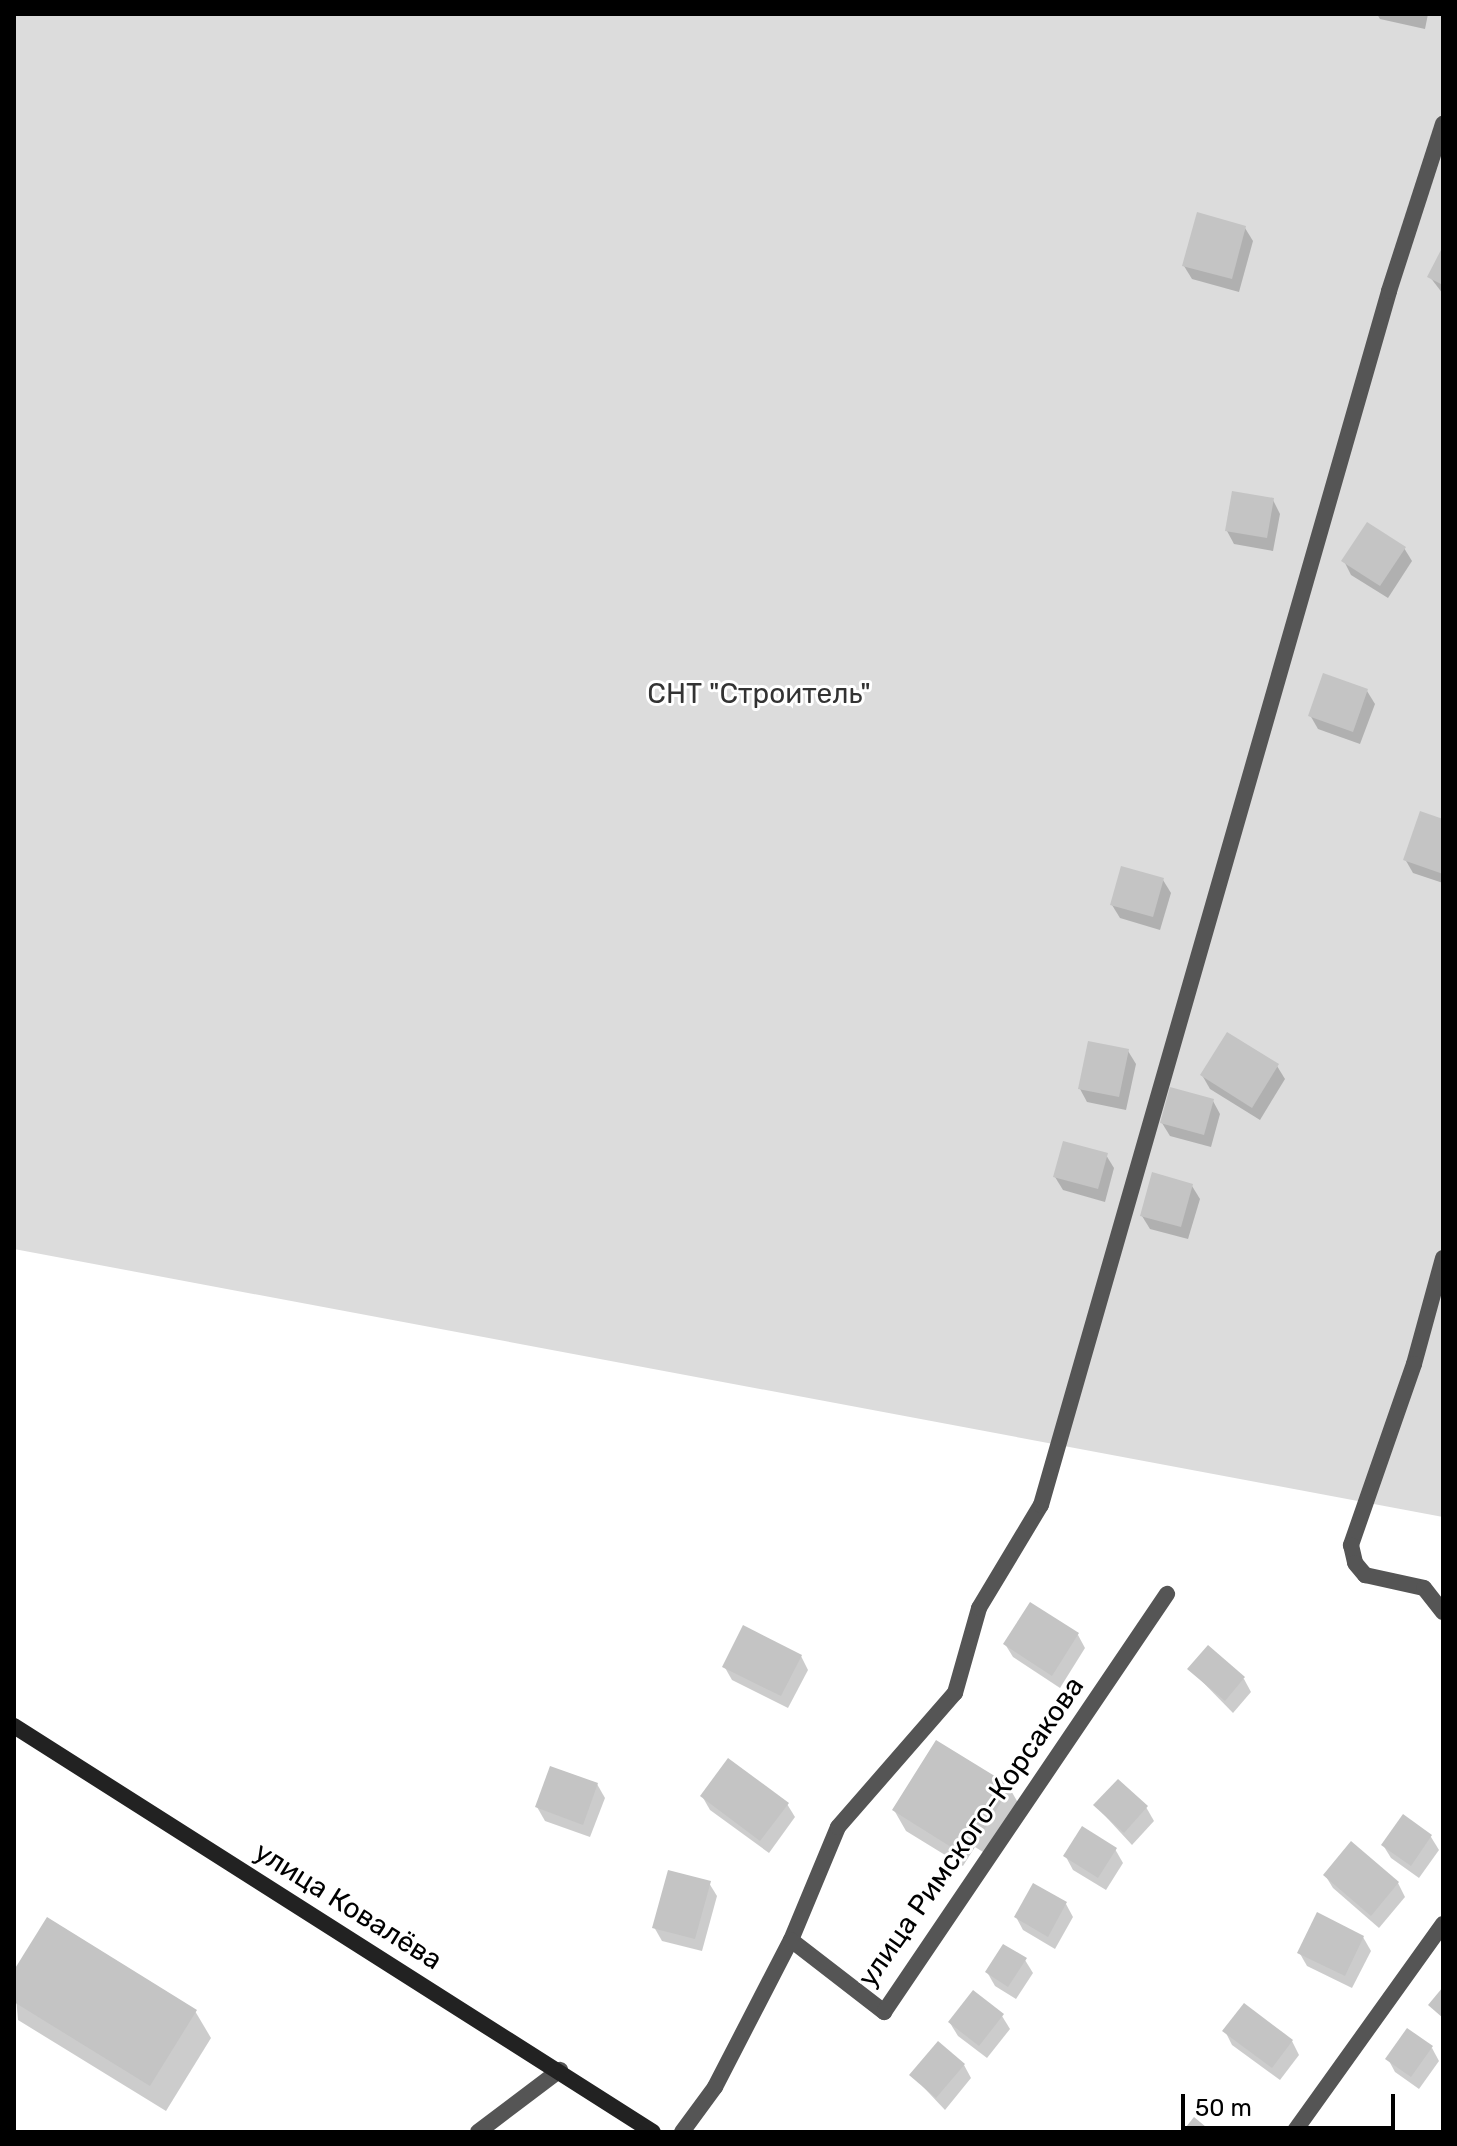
<!DOCTYPE html>
<html>
<head>
<meta charset="utf-8">
<style>
	body { margin:0 }
	#map { position:relative; width:1457px; height:2146px; overflow:hidden; background:#fff; font-family:Rubik,sans-serif }
	div>[style] { position:absolute }
	.green>* { inset:0; background:#dcdcdc }
	.shadow>* { inset:0; background:#0003 }
	.building>* { inset:0; background:#c4c4c4 }
	.street>* { height:16px; margin:-8px; padding:0 8px; transform-origin:8px; border-radius:8px; background:#555 }
	.secondary>* { height:16px; margin:-8px; padding:0 8px; transform-origin:8px; border-radius:8px; background:#222 }
	span { translate:-50% -50%; white-space:nowrap; text-align:center; line-height:1.15; -webkit-text-stroke:6px #fff; paint-order:stroke }
	.park-label { font-size:28px; color:#333 }
	.street-label { font-size:28px; color:#000 }
	.frame { position:absolute; inset:0; border:16px solid #000; pointer-events:none }
	.scale { position:absolute; left:1181px; top:2094px; width:214px; height:36px; box-sizing:border-box; border:4px solid #000; border-top:0; padding-left:10px; font-size:24px; line-height:28px; white-space:nowrap; color:#000; -webkit-text-stroke:6px #fff; paint-order:stroke }
</style>
</head>
<body>
<div id="map">
	<div class="green">
		<i style="clip-path:polygon(14px 14px,1443px 14px,1443px 1517px,14px 1249px)"></i>
	</div>
	<div class="shadow">
		<i style="clip-path:polygon(1377px 14px,1428px 14px,1425px 29px,1380px 19px)"></i>
		<i style="clip-path:polygon(1245px 228px,1253px 241px,1239px 292px,1192px 279px,1184px 266px)"></i>
		<i style="clip-path:polygon(1443px 251px,1443px 294px,1430px 277px)"></i>
		<i style="clip-path:polygon(1273px 500px,1280px 514px,1273px 551px,1234px 544px,1227px 531px)"></i>
		<i style="clip-path:polygon(1404px 548px,1412px 561px,1388px 598px,1351px 575px,1344px 561px)"></i>
		<i style="clip-path:polygon(1367px 691px,1375px 704px,1360px 744px,1318px 729px,1310px 715px)"></i>
		<i style="clip-path:polygon(1443px 822px,1443px 883px,1413px 873px,1405px 859px)"></i>
		<i style="clip-path:polygon(1163px 880px,1171px 893px,1160px 930px,1120px 918px,1112px 905px)"></i>
		<i style="clip-path:polygon(1128px 1051px,1136px 1064px,1126px 1110px,1087px 1102px,1080px 1089px)"></i>
		<i style="clip-path:polygon(1277px 1066px,1285px 1079px,1260px 1120px,1210px 1089px,1202px 1075px)"></i>
		<i style="clip-path:polygon(1213px 1101px,1220px 1114px,1211px 1147px,1170px 1136px,1162px 1123px)"></i>
		<i style="clip-path:polygon(1106px 1155px,1114px 1168px,1105px 1202px,1063px 1190px,1055px 1177px)"></i>
		<i style="clip-path:polygon(1192px 1186px,1200px 1199px,1188px 1239px,1150px 1229px,1142px 1216px)"></i>
		<i style="clip-path:polygon(1078px 1635px,1085px 1648px,1060px 1688px,1013px 1657px,1005px 1644px)"></i>
		<i style="clip-path:polygon(801px 1656px,808px 1670px,788px 1708px,732px 1680px,724px 1666px)"></i>
		<i style="clip-path:polygon(1190px 1669px,1244px 1679px,1251px 1692px,1233px 1713px)"></i>
		<i style="clip-path:polygon(597px 1784px,605px 1798px,590px 1837px,545px 1821px,537px 1807px)"></i>
		<i style="clip-path:polygon(1009px 1787px,1021px 1808px,991px 1857px,975px 1847px,963px 1866px,906px 1831px,894px 1810px)"></i>
		<i style="clip-path:polygon(702px 1796px,787px 1804px,795px 1817px,769px 1853px,710px 1810px)"></i>
		<i style="clip-path:polygon(1096px 1806px,1146px 1807px,1154px 1821px,1132px 1845px)"></i>
		<i style="clip-path:polygon(1403px 1817px,1431px 1837px,1439px 1850px,1419px 1878px,1391px 1858px,1383px 1845px)"></i>
		<i style="clip-path:polygon(1115px 1849px,1123px 1863px,1106px 1890px,1073px 1870px,1066px 1857px)"></i>
		<i style="clip-path:polygon(1325px 1875px,1398px 1883px,1405px 1897px,1379px 1928px,1333px 1888px)"></i>
		<i style="clip-path:polygon(709px 1883px,717px 1896px,702px 1951px,662px 1941px,654px 1927px)"></i>
		<i style="clip-path:polygon(1066px 1904px,1073px 1917px,1055px 1949px,1023px 1930px,1016px 1917px)"></i>
		<i style="clip-path:polygon(1363px 1937px,1371px 1951px,1352px 1988px,1307px 1966px,1299px 1952px)"></i>
		<i style="clip-path:polygon(1025px 1960px,1033px 1973px,1016px 1999px,995px 1986px,987px 1972px)"></i>
		<i style="clip-path:polygon(14px 1974px,195px 2011px,211px 2038px,166px 2111px,18px 2020px)"></i>
		<i style="clip-path:polygon(1002px 2016px,1010px 2029px,987px 2058px,958px 2036px,950px 2023px)"></i>
		<i style="clip-path:polygon(1225px 2031px,1292px 2041px,1299px 2055px,1280px 2080px,1232px 2045px)"></i>
		<i style="clip-path:polygon(1432px 2048px,1439px 2061px,1419px 2089px,1395px 2072px,1388px 2059px)"></i>
		<i style="clip-path:polygon(964px 2065px,971px 2078px,945px 2110px,912px 2075px)"></i>
	</div>
	<div class="building">
		<i style="clip-path:polygon(1197px 212px,1246px 226px,1232px 279px,1182px 266px)"></i>
		<i style="clip-path:polygon(1443px 246px,1443px 285px,1427px 277px)"></i>
		<i style="clip-path:polygon(1232px 491px,1274px 498px,1267px 538px,1225px 531px)"></i>
		<i style="clip-path:polygon(1367px 522px,1406px 547px,1380px 586px,1341px 561px)"></i>
		<i style="clip-path:polygon(1323px 673px,1368px 689px,1353px 732px,1308px 716px)"></i>
		<i style="clip-path:polygon(1420px 811px,1443px 819px,1443px 874px,1403px 860px)"></i>
		<i style="clip-path:polygon(1121px 866px,1164px 878px,1153px 917px,1110px 905px)"></i>
		<i style="clip-path:polygon(1227px 1032px,1279px 1064px,1252px 1108px,1200px 1075px)"></i>
		<i style="clip-path:polygon(1088px 1041px,1129px 1049px,1119px 1097px,1078px 1089px)"></i>
		<i style="clip-path:polygon(1170px 1087px,1214px 1099px,1204px 1135px,1160px 1123px)"></i>
		<i style="clip-path:polygon(1063px 1141px,1108px 1153px,1098px 1189px,1053px 1177px)"></i>
		<i style="clip-path:polygon(1152px 1172px,1193px 1184px,1181px 1227px,1140px 1216px)"></i>
		<i style="clip-path:polygon(1030px 1602px,1079px 1633px,1052px 1676px,1003px 1644px)"></i>
		<i style="clip-path:polygon(743px 1625px,802px 1655px,781px 1696px,722px 1667px)"></i>
		<i style="clip-path:polygon(1208px 1645px,1245px 1677px,1225px 1701px,1187px 1669px)"></i>
		<i style="clip-path:polygon(936px 1740px,1011px 1786px,979px 1838px,963px 1828px,951px 1847px,892px 1810px)"></i>
		<i style="clip-path:polygon(728px 1758px,789px 1803px,760px 1841px,700px 1796px)"></i>
		<i style="clip-path:polygon(550px 1766px,598px 1783px,583px 1825px,535px 1807px)"></i>
		<i style="clip-path:polygon(1118px 1779px,1148px 1806px,1124px 1833px,1093px 1805px)"></i>
		<i style="clip-path:polygon(1403px 1814px,1432px 1835px,1411px 1866px,1381px 1845px)"></i>
		<i style="clip-path:polygon(1082px 1826px,1117px 1848px,1098px 1878px,1063px 1856px)"></i>
		<i style="clip-path:polygon(1351px 1841px,1399px 1882px,1371px 1916px,1323px 1875px)"></i>
		<i style="clip-path:polygon(668px 1870px,711px 1881px,695px 1939px,652px 1928px)"></i>
		<i style="clip-path:polygon(1033px 1883px,1067px 1902px,1048px 1937px,1014px 1917px)"></i>
		<i style="clip-path:polygon(1317px 1912px,1364px 1936px,1345px 1976px,1297px 1953px)"></i>
		<i style="clip-path:polygon(47px 1917px,197px 2010px,150px 2086px,14px 2002px,14px 1970px)"></i>
		<i style="clip-path:polygon(1003px 1944px,1027px 1958px,1008px 1987px,985px 1972px)"></i>
		<i style="clip-path:polygon(1443px 1987px,1443px 2018px,1428px 2005px)"></i>
		<i style="clip-path:polygon(973px 1990px,1004px 2014px,979px 2046px,948px 2022px)"></i>
		<i style="clip-path:polygon(1244px 2003px,1293px 2040px,1272px 2068px,1222px 2031px)"></i>
		<i style="clip-path:polygon(1407px 2028px,1433px 2046px,1411px 2077px,1385px 2059px)"></i>
		<i style="clip-path:polygon(938px 2041px,965px 2064px,936px 2098px,909px 2075px)"></i>
		<i style="clip-path:polygon(1194px 2117px,1212px 2132px,1182px 2132px)"></i>
	</div>
	<div class="street">
		<i style="left:1443px;top:1258px;width:110px;rotate:105.3deg"></i>
		<i style="left:1414px;top:1364px;width:192px;rotate:109.2deg"></i>
		<i style="left:1351px;top:1545px;width:18px;rotate:77deg"></i>
		<i style="left:1355px;top:1563px;width:16px;rotate:50deg"></i>
		<i style="left:1365px;top:1575px;width:60px;rotate:12.4deg"></i>
		<i style="left:1424px;top:1588px;width:31px;rotate:52deg"></i>
		<i style="left:791px;top:1940px;width:122px;rotate:-67.4deg"></i>
		<i style="left:838px;top:1827px;width:178px;rotate:-48.9deg"></i>
		<i style="left:955px;top:1693px;width:88px;rotate:-74.2deg"></i>
		<i style="left:979px;top:1608px;width:120px;rotate:-59deg"></i>
		<i style="left:1041px;top:1505px;width:1263px;rotate:-74deg"></i>
		<i style="left:1389px;top:291px;width:176px;rotate:-72.1deg"></i>
		<i style="left:478px;top:2132px;width:103px;rotate:-37.1deg"></i>
		<i style="left:682px;top:2132px;width:56px;rotate:-53.7deg"></i>
		<i style="left:715px;top:2087px;width:165px;rotate:-62.7deg"></i>
		<i style="left:791px;top:1940px;width:118px;rotate:37.7deg"></i>
		<i style="left:884px;top:2012px;width:505px;rotate:-55.9deg"></i>
		<i style="left:1294px;top:2132px;width:256px;rotate:-54.4deg"></i>
	</div>
	<div class="secondary">
		<i style="left:14px;top:1726px;width:757px;rotate:32.43deg"></i>
	</div>
	<div class="park-label">
		<span style="left:759px;top:694px">СНТ "Строитель"</span>
	</div>
	<div class="street-label">
		<span style="left:971px;top:1832px;rotate:-55deg">улица Римского-Корсакова</span>
		<span style="left:348px;top:1906px;rotate:32deg">улица Ковалёва</span>
	</div>
	<div class="frame"></div>
	<div class="scale">50 m</div>
</div>
</body>
</html>
